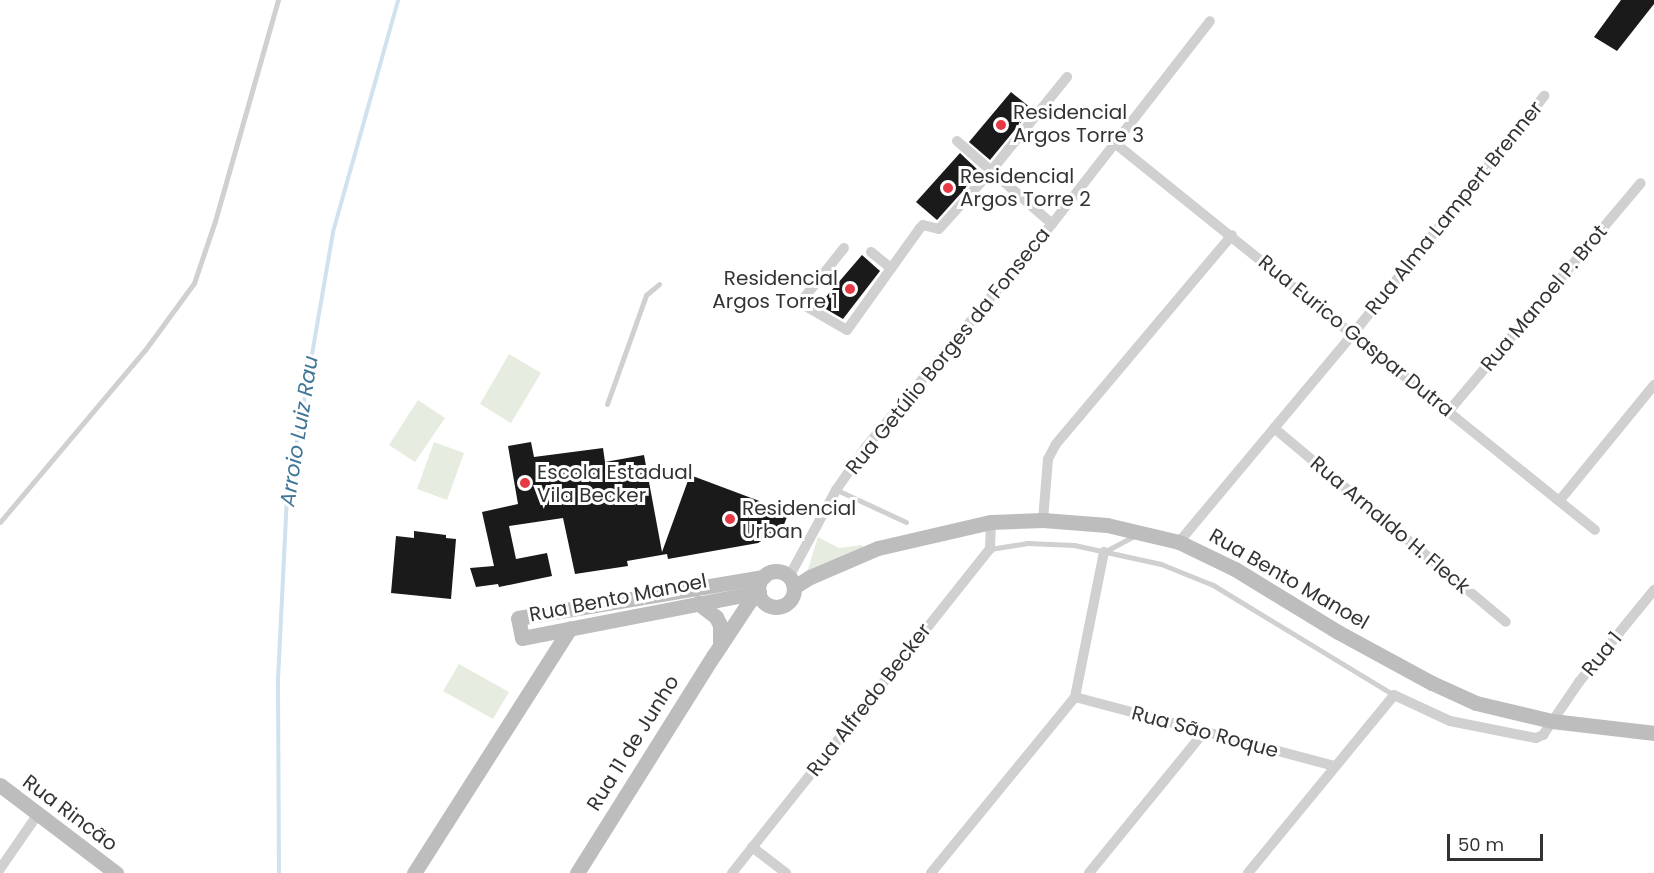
<!DOCTYPE html>
<html>
<head>
<meta charset="utf-8">
<style>
	body { margin:0 }
	#map { position:relative; width:1654px; height:873px; overflow:hidden; background:#fff; font-family:Poppins,sans-serif }
	div>[style] { position:absolute }
	.green>* { inset:0; background:#e6ecdf }
	.stream>* { height:4px; margin:-2px; padding:0 2px; transform-origin:2px; border-radius:2px; background:#cfe2ee }
	.building>* { inset:0; background:#1a1a1a }
	.lane>* { height:5px; margin:-2.5px; padding:0 2.5px; transform-origin:2.5px; border-radius:2.5px; background:#d0d0d0 }
	.street>* { height:10px; margin:-5px; padding:0 5px; transform-origin:5px; border-radius:5px; background:#d0d0d0 }
	.secondary>* { height:15px; margin:-7.5px; padding:0 7.5px; transform-origin:7.5px; border-radius:7.5px; background:#bdbdbd }
	.secondary>.ring { margin:-7.5px; padding:0; box-sizing:content-box; background:none; border:15px solid #bdbdbd; border-radius:50% }
	.dots>* { width:16px; height:16px; translate:-50% -50%; box-sizing:border-box; border:3px solid #fff; border-radius:50% }
	span { translate:-50% -50%; white-space:nowrap; text-align:center; line-height:1.15; -webkit-text-stroke:6px #fff; paint-order:stroke }
	.poi-label { font-size:20px; color:#333 }
	.left { translate:0 -50%; text-align:left }
	.right { translate:-100% -50%; text-align:right }
	.street-label { font-size:20px; color:#333 }
	.water-label { font-size:21px; color:#3f7597; font-style:italic }
	.scale { position:absolute; left:1447px; top:834px; width:96px; height:27px; box-sizing:border-box; border:3px solid #333; border-top:0; padding-left:8px; font-size:18px; line-height:21px; white-space:nowrap; color:#333; -webkit-text-stroke:4px #fff; paint-order:stroke }
</style>
</head>
<body>
<div id="map">
	<div class="green">
		<i style="clip-path:polygon(509px 354px,541px 373px,511px 423px,480px 404px)"></i>
		<i style="clip-path:polygon(418px 400px,445px 418px,415px 462px,389px 445px)"></i>
		<i style="clip-path:polygon(434px 442px,464px 453px,447px 500px,417px 489px)"></i>
		<i style="clip-path:polygon(818px 537px,839px 548px,862px 545px,864px 550px,807px 572px)"></i>
		<i style="clip-path:polygon(459px 664px,509px 692px,493px 719px,443px 691px)"></i>
	</div>
	<div class="stream">
		<i style="left:279px;top:873px;width:193px;rotate:-90.3deg"></i>
		<i style="left:278px;top:680px;width:181px;rotate:-87.2deg"></i>
		<i style="left:287px;top:499px;width:271px;rotate:-80.2deg"></i>
		<i style="left:333px;top:232px;width:241px;rotate:-74.3deg"></i>
	</div>
	<div class="building">
		<i style="clip-path:polygon(1621px 0,1654px 0,1654px 4px,1617px 51px,1594px 37px)"></i>
		<i style="clip-path:polygon(1011px 92px,1032px 109px,990px 160px,969px 142px)"></i>
		<i style="clip-path:polygon(960px 153px,980px 172px,937px 220px,916px 202px)"></i>
		<i style="clip-path:polygon(862px 255px,880px 271px,843px 319px,819px 305px)"></i>
		<i style="clip-path:polygon(531px 442px,534px 457px,603px 448px,605px 462px,644px 455px,662px 552px,690px 475px,789px 512px,783px 527px,758px 543px,668px 559px,667px 554px,627px 561px,628px 566px,575px 574px,563px 518px,509px 526px,516px 559px,547px 553px,552px 576px,499px 587px,498px 584px,476px 587px,470px 568px,494px 566px,482px 512px,518px 504px,508px 446px)"></i>
		<i style="clip-path:polygon(414px 531px,446px 535px,446px 538px,456px 539px,451px 599px,391px 593px,396px 536px,414px 538px)"></i>
	</div>
	<div class="lane">
		<i style="left:607px;top:404px;width:116px;rotate:-70.3deg"></i>
		<i style="left:646px;top:295px;width:17px;rotate:-40deg"></i>
		<i style="left:837px;top:490px;width:76px;rotate:24.9deg"></i>
		<i style="left:0;top:522px;width:225px;rotate:-49.9deg"></i>
		<i style="left:145px;top:350px;width:83px;rotate:-53.8deg"></i>
		<i style="left:194px;top:283px;width:65px;rotate:-71.3deg"></i>
		<i style="left:215px;top:221px;width:230px;rotate:-74.1deg"></i>
		<i style="left:990px;top:549px;width:37px;rotate:-9deg"></i>
		<i style="left:1027px;top:543px;width:47px;rotate:2.4deg"></i>
		<i style="left:1074px;top:545px;width:89px;rotate:12.3deg"></i>
		<i style="left:1161px;top:564px;width:56px;rotate:22deg"></i>
		<i style="left:1213px;top:585px;width:212px;rotate:31.3deg"></i>
		<i style="left:1104px;top:552px;width:34px;rotate:-28deg"></i>
	</div>
	<div class="street">
		<i style="left:957px;top:141px;width:126px;rotate:41.1deg"></i>
		<i style="left:1116px;top:144px;width:615px;rotate:38.86deg"></i>
		<i style="left:844px;top:248px;width:70px;rotate:128.7deg"></i>
		<i style="left:800px;top:303px;width:54px;rotate:29.9deg"></i>
		<i style="left:847px;top:330px;width:125px;rotate:-54.4deg"></i>
		<i style="left:920px;top:228px;width:4px;rotate:-45deg"></i>
		<i style="left:923px;top:225px;width:16px;rotate:14deg"></i>
		<i style="left:939px;top:229px;width:78px;rotate:-48.1deg"></i>
		<i style="left:991px;top:171px;width:121px;rotate:-51deg"></i>
		<i style="left:871px;top:252px;width:26px;rotate:39deg"></i>
		<i style="left:1448px;top:412px;width:299px;rotate:-49.9deg"></i>
		<i style="left:1274px;top:428px;width:302px;rotate:39.9deg"></i>
		<i style="left:1560px;top:500px;width:149px;rotate:-50.7deg"></i>
		<i style="left:1043px;top:520px;width:61px;rotate:-85.3deg"></i>
		<i style="left:1048px;top:459px;width:17px;rotate:-62deg"></i>
		<i style="left:1056px;top:444px;width:273px;rotate:-49.9deg"></i>
		<i style="left:1179px;top:542px;width:270px;rotate:-50.1deg"></i>
		<i style="left:1352px;top:335px;width:307px;rotate:-51.2deg"></i>
		<i style="left:789px;top:577px;width:99px;rotate:-61.6deg"></i>
		<i style="left:836px;top:490px;width:52px;rotate:-55.1deg"></i>
		<i style="left:866px;top:447px;width:290px;rotate:-50.2deg"></i>
		<i style="left:1052px;top:224px;width:257px;rotate:-52.1deg"></i>
		<i style="left:1075px;top:697px;width:269px;rotate:14.9deg"></i>
		<i style="left:752px;top:847px;width:43px;rotate:37.4deg"></i>
		<i style="left:0;top:869px;width:67px;rotate:-55.4deg"></i>
		<i style="left:732px;top:873px;width:414px;rotate:-51.5deg"></i>
		<i style="left:990px;top:549px;width:27px;rotate:-88deg"></i>
		<i style="left:931px;top:873px;width:227px;rotate:-50.7deg"></i>
		<i style="left:1075px;top:697px;width:148px;rotate:-78.7deg"></i>
		<i style="left:1089px;top:873px;width:183px;rotate:-50.8deg"></i>
		<i style="left:1248px;top:873px;width:230px;rotate:-50.6deg"></i>
		<i style="left:1394px;top:695px;width:62px;rotate:24.9deg"></i>
		<i style="left:1450px;top:721px;width:88px;rotate:11.2deg"></i>
		<i style="left:1536px;top:738px;width:8px;rotate:-23deg"></i>
		<i style="left:1543px;top:735px;width:64px;rotate:-55.8deg"></i>
		<i style="left:1579px;top:682px;width:119px;rotate:-50.8deg"></i>
	</div>
	<div class="secondary">
		<i class="ring" style="left:758px;top:571px;width:21px;height:21px"></i>
		<i style="left:794px;top:587px;width:19px;rotate:-32deg"></i>
		<i style="left:810px;top:577px;width:74px;rotate:-23.1deg"></i>
		<i style="left:878px;top:548px;width:116px;rotate:-13deg"></i>
		<i style="left:991px;top:522px;width:52px;rotate:-2.2deg"></i>
		<i style="left:1043px;top:520px;width:64px;rotate:4.5deg"></i>
		<i style="left:1107px;top:525px;width:74px;rotate:13.3deg"></i>
		<i style="left:1179px;top:542px;width:62px;rotate:25.7deg"></i>
		<i style="left:1235px;top:569px;width:121px;rotate:31.5deg"></i>
		<i style="left:1338px;top:632px;width:107px;rotate:28.5deg"></i>
		<i style="left:1432px;top:683px;width:48px;rotate:24.4deg"></i>
		<i style="left:1476px;top:703px;width:78px;rotate:13.3deg"></i>
		<i style="left:1552px;top:721px;width:103px;rotate:6.7deg"></i>
		<i style="left:759px;top:592px;width:241px;rotate:169deg"></i>
		<i style="left:522px;top:638px;width:20px;rotate:-101deg"></i>
		<i style="left:518px;top:618px;width:249px;rotate:-9.5deg"></i>
		<i style="left:698px;top:603px;width:23px;rotate:38deg"></i>
		<i style="left:716px;top:617px;width:9px;rotate:63deg"></i>
		<i style="left:720px;top:625px;width:20px;rotate:90deg"></i>
		<i style="left:0;top:785px;width:146px;rotate:37.2deg"></i>
		<i style="left:414px;top:873px;width:290px;rotate:-57.5deg"></i>
		<i style="left:577px;top:873px;width:257px;rotate:-57.9deg"></i>
		<i style="left:714px;top:655px;width:64px;rotate:-56.6deg"></i>
		<i style="left:749px;top:602px;width:14px;rotate:-45deg"></i>
	</div>
	<div class="dots">
		<i style="left:1001px;top:125px;background:#e63946"></i>
		<i style="left:948px;top:188px;background:#e63946"></i>
		<i style="left:850px;top:289px;background:#e63946"></i>
		<i style="left:525px;top:483px;background:#e63946"></i>
		<i style="left:730px;top:519px;background:#e63946"></i>
	</div>
	<div class="poi-label">
		<span class="left" style="left:1013px;top:124px">Residencial<br>Argos Torre 3</span>
		<span class="left" style="left:960px;top:188px">Residencial<br>Argos Torre 2</span>
		<span class="right" style="left:838px;top:290px">Residencial<br>Argos Torre 1</span>
		<span class="left" style="left:537px;top:484px">Escola Estadual<br>Vila Becker</span>
		<span class="left" style="left:742px;top:520px">Residencial<br>Urban</span>
	</div>
	<div class="street-label">
		<span style="left:1454px;top:208px;rotate:-51deg">Rua Alma Lampert Brenner</span>
		<span style="left:1544px;top:298px;rotate:-50deg">Rua Manoel P. Brot</span>
		<span style="left:1356px;top:336px;rotate:39deg">Rua Eurico Gaspar Dutra</span>
		<span style="left:948px;top:351px;rotate:-51deg">Rua Getúlio Borges da Fonseca</span>
		<span style="left:1390px;top:525px;rotate:40deg">Rua Arnaldo H. Fleck</span>
		<span style="left:1289px;top:579px;rotate:30deg">Rua Bento Manoel</span>
		<span style="left:618px;top:598px;rotate:-11deg">Rua Bento Manoel</span>
		<span style="left:1602px;top:654px;rotate:-51deg">Rua 1</span>
		<span style="left:869px;top:700px;rotate:-52deg">Rua Alfredo Becker</span>
		<span style="left:1205px;top:732px;rotate:15deg">Rua São Roque</span>
		<span style="left:633px;top:743px;rotate:-58deg">Rua 11 de Junho</span>
		<span style="left:70px;top:813px;rotate:37deg">Rua Rincão</span>
	</div>
	<div class="water-label">
		<span style="left:299px;top:431px;rotate:-81deg">Arroio Luiz Rau</span>
	</div>
	<div class="scale">50 m</div>
</div>
</body>
</html>
